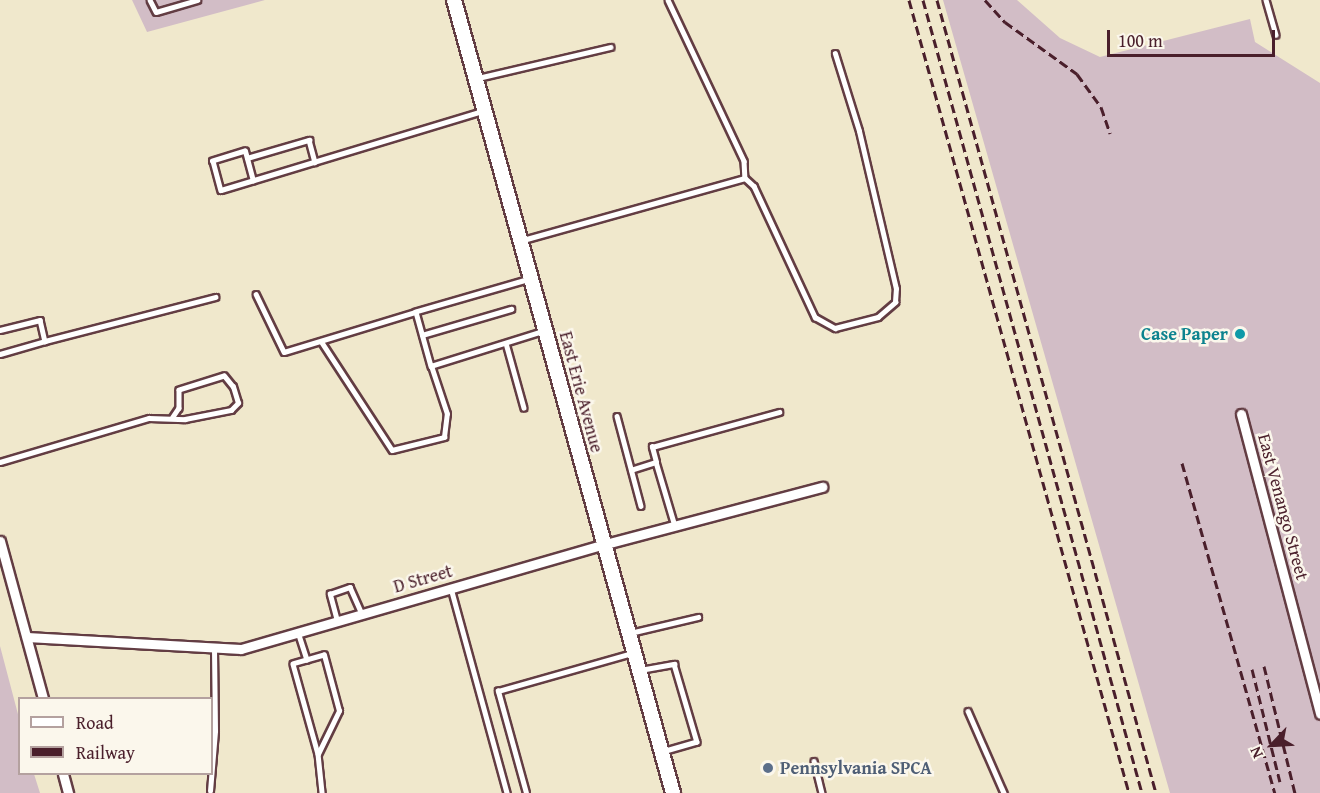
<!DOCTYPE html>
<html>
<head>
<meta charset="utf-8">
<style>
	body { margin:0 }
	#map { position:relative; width:1320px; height:793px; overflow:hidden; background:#f0e8cc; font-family:"Gentium Book Plus",serif }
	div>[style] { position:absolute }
	.industrial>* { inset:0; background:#d2bdc6 }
	.roads { filter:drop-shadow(2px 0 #633d43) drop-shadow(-2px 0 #633d43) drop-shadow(0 2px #633d43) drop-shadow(0 -2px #633d43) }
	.lane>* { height:4.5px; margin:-2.25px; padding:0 2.25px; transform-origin:2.25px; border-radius:2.25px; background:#fff }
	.street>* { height:9px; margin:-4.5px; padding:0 4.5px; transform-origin:4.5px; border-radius:4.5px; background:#fff }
	.secondary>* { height:14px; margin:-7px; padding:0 7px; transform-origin:7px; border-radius:7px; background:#fff }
	.rail>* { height:3px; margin-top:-1.5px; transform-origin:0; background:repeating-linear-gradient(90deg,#4a1f2b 0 9px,transparent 0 13.5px) }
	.dots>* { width:16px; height:16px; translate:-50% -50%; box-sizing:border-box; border:3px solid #fbf7ec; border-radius:50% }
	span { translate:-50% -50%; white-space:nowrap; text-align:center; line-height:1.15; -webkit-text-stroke:5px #fbf7ec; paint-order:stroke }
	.culture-label { font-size:18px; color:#0d838f; font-weight:700 }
	.right { translate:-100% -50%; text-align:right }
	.street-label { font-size:18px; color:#4a1f2b }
	.service-label { font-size:18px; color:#4e5e75; font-weight:700 }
	.left { translate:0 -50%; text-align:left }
	.legend { position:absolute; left:18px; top:697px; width:195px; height:78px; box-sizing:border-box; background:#fbf7ec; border:2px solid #b4a19f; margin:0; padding:8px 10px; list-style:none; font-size:18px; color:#4a1f2b }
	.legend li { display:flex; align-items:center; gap:12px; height:30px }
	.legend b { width:30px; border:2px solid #b4a19f }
	.north { position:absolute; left:1242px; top:715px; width:60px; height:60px; -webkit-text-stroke:4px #fbf7ec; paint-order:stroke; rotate:245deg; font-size:16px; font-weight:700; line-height:24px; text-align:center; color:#4a1f2b }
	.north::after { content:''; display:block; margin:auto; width:21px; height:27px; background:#4a1f2b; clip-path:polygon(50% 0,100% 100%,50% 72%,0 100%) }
	.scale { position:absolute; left:1107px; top:30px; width:168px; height:27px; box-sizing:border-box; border:3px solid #4a1f2b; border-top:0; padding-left:8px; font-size:18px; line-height:21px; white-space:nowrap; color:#4a1f2b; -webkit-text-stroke:4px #fbf7ec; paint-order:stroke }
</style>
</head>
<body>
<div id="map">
	<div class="industrial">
		<i style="clip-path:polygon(132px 0,265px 0,147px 32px)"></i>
		<i style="clip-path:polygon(943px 0,1017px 0,1060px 38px,1100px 57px,1250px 19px,1255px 42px,1320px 83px,1320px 793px,1170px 793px)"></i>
		<i style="clip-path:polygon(0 646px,19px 718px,20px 774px,34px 774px,40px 793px,0 793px)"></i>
	</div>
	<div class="roads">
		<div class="lane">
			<i style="left:150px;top:0;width:13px;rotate:63deg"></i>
			<i style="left:156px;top:12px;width:43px;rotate:-16.3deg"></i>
			<i style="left:668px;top:0;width:178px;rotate:64.7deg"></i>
			<i style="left:744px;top:161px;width:17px;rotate:87deg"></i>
			<i style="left:1266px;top:0;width:36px;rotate:74deg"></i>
			<i style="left:478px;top:78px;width:136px;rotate:-13.2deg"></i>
			<i style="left:247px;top:158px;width:65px;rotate:-16.2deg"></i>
			<i style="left:309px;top:140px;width:23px;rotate:75deg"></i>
			<i style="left:253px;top:181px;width:31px;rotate:-105deg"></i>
			<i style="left:245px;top:151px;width:34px;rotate:163deg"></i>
			<i style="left:213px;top:161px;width:30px;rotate:75deg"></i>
			<i style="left:221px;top:190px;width:273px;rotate:-16.8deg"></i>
			<i style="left:523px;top:240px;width:230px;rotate:-15.6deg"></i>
			<i style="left:745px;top:178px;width:12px;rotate:42deg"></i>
			<i style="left:754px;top:186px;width:145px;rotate:65deg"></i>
			<i style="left:815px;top:317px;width:23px;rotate:29deg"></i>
			<i style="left:835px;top:328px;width:44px;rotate:-14.3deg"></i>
			<i style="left:878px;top:317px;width:23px;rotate:-41deg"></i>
			<i style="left:895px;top:302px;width:13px;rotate:-86deg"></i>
			<i style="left:896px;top:289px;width:162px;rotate:-103.2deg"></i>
			<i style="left:859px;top:131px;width:81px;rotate:-107.3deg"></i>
			<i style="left:530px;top:279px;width:119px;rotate:163.9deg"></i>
			<i style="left:416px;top:312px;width:56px;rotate:74.5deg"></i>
			<i style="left:431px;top:366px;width:117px;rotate:-17.4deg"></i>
			<i style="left:256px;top:294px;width:64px;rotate:64.2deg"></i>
			<i style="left:284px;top:352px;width:138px;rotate:-16.9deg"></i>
			<i style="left:0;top:330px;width:41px;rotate:-14deg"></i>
			<i style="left:40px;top:320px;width:22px;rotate:77deg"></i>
			<i style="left:45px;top:341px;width:176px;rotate:-14.5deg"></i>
			<i style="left:422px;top:335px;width:93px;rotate:-16.3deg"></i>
			<i style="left:321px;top:341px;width:130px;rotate:56.9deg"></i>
			<i style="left:392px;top:450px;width:54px;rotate:-14deg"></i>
			<i style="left:444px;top:437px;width:23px;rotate:-83deg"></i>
			<i style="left:447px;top:414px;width:51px;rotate:-108.4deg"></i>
			<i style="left:506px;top:343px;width:67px;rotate:74.5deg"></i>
			<i style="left:0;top:354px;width:47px;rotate:-16.1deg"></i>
			<i style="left:617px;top:416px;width:93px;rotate:75.1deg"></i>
			<i style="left:0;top:462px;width:155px;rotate:-16.5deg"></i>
			<i style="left:149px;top:418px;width:36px;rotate:2deg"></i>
			<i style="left:185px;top:419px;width:47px;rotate:-11.1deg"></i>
			<i style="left:231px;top:410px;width:10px;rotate:-45deg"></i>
			<i style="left:238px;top:403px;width:17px;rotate:-107deg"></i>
			<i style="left:233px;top:387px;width:14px;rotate:-129deg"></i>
			<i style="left:224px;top:376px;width:47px;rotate:162.7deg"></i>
			<i style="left:179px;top:390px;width:18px;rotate:90deg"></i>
			<i style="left:179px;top:408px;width:11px;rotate:124deg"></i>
			<i style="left:656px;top:462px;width:16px;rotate:-105deg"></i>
			<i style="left:652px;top:447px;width:132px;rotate:-15.4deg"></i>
			<i style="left:631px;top:470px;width:26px;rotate:-18deg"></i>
			<i style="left:656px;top:462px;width:67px;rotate:73.5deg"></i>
			<i style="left:451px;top:588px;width:213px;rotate:74.7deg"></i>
			<i style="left:337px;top:621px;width:28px;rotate:-105deg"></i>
			<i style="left:330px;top:594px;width:21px;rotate:-19deg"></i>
			<i style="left:350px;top:587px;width:30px;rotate:66deg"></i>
			<i style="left:298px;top:632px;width:29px;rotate:72deg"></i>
			<i style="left:630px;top:633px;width:70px;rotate:-13.2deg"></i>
			<i style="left:640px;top:670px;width:35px;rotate:-10deg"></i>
			<i style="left:674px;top:664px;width:81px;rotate:73.6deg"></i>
			<i style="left:697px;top:742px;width:33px;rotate:164deg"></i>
			<i style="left:968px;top:711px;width:90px;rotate:66.3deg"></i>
			<i style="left:318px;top:754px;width:48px;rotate:-64deg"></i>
			<i style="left:339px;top:711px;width:58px;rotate:-105deg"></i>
			<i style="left:324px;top:655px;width:32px;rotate:164deg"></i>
			<i style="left:293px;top:664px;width:93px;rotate:74.5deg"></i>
			<i style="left:318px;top:754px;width:39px;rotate:84deg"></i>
			<i style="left:814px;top:761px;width:33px;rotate:76deg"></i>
			<i style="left:210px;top:791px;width:60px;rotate:-85.2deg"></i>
			<i style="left:215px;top:731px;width:84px;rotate:-90.7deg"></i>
			<i style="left:526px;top:793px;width:106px;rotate:-105.4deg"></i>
			<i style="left:498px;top:691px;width:139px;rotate:-15.8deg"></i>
		</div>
		<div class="street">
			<i style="left:1241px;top:414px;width:310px;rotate:75.2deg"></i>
			<i style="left:0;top:541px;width:163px;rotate:74.7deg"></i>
			<i style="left:27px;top:637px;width:214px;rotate:3.2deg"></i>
			<i style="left:241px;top:649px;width:376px;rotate:-16.1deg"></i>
			<i style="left:602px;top:545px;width:228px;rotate:-14.8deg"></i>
			<i style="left:63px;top:774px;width:20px;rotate:75deg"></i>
		</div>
		<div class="secondary">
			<i style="left:454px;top:0;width:823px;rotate:74.56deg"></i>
		</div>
	</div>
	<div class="rail">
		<i style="left:909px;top:0;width:823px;rotate:74.49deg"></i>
		<i style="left:923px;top:0;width:823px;rotate:74.56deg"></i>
		<i style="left:937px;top:0;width:823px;rotate:74.56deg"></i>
		<i style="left:985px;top:0;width:30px;rotate:48deg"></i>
		<i style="left:1005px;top:22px;width:89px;rotate:35.8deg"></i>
		<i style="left:1077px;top:74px;width:41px;rotate:54deg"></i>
		<i style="left:1101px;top:107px;width:28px;rotate:71deg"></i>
		<i style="left:1182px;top:463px;width:343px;rotate:74.3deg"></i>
		<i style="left:1264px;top:666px;width:131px;rotate:76.3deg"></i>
		<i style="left:1252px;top:669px;width:116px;rotate:76.1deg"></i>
	</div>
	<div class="dots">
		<i style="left:1240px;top:334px;background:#0f9aa8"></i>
		<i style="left:768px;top:768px;background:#5c6f8a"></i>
	</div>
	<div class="culture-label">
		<span class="right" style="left:1228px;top:334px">Case Paper</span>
	</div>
	<div class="street-label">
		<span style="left:581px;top:392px;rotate:75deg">East Erie Avenue</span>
		<span style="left:1283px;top:507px;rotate:75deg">East Venango Street</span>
		<span style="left:423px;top:579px;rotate:-16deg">D Street</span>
	</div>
	<div class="service-label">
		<span class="left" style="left:780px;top:768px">Pennsylvania SPCA</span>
	</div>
	<ul class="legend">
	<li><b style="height:8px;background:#fff"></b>Road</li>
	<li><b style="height:8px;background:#4a1f2b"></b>Railway</li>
	</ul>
	<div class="north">N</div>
	<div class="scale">100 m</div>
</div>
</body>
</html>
